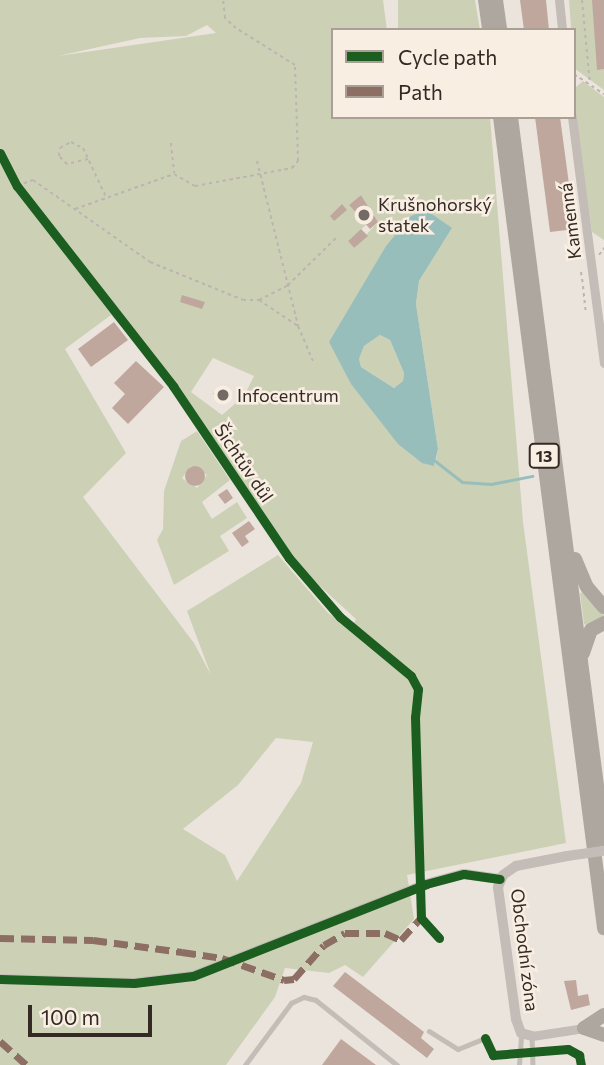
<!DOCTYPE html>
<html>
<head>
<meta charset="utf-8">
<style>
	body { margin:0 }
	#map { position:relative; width:604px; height:1065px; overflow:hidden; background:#ebe4dc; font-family:Commissioner,sans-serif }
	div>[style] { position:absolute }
	.green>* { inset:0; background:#ccd1b6 }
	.water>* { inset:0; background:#98bebc }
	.stream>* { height:2.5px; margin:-1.25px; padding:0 1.25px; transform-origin:1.25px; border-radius:1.25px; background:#98bebc }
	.building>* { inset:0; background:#c0a79d }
	.round { border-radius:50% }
	.path>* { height:2px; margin-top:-1px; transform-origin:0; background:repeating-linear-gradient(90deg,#bdb4ae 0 3.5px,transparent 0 7px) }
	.service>* { height:4.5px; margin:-2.25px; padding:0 2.25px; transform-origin:2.25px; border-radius:2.25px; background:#c4bcb6 }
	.minor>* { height:9px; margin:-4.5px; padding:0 4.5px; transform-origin:4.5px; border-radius:4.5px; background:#c4bcb6 }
	.tertiary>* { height:10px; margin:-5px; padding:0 5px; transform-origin:5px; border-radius:5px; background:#c4bcb6 }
	.trunk>* { height:14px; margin:-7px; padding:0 7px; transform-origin:7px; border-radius:7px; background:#aea7a0 }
	.tertiary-bridge>* { height:10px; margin:-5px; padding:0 5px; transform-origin:5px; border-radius:5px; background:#c4bcb6 }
	.quiet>* { height:7px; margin-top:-3.5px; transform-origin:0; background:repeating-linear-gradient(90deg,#8d6e63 0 14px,transparent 0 21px) }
	.cycleway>* { height:9px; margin:-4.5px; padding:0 4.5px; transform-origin:4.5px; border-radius:4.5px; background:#1b5e20 }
	.dots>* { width:19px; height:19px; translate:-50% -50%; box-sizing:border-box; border:4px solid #f9eee2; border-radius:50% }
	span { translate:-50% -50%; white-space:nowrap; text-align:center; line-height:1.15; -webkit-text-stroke:5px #f9eee2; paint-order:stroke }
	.shield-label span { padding:2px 5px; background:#f9eee2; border:2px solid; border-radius:5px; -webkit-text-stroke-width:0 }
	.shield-label { font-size:16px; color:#342925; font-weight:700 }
	.poi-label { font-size:18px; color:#342925 }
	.left { translate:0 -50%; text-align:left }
	.street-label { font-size:18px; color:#342925 }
	.legend { position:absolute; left:331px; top:28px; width:245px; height:91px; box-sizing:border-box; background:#f9eee2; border:2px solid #aa9f96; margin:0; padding:9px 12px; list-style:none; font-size:21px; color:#342925 }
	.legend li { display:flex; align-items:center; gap:14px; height:35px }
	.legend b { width:35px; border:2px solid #aa9f96 }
	.scale { position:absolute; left:28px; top:1005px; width:124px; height:32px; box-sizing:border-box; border:4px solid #342925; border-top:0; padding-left:9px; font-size:21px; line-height:24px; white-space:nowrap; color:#342925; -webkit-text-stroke:5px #f9eee2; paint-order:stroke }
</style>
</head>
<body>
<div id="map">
	<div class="green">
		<i style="clip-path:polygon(evenodd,0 0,383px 0,387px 30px,333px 30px,333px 117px,490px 117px,523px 522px,566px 843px,407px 875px,414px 919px,363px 977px,345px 965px,329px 973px,285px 968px,275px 997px,226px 1065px,0 1065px,0 0,207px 25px,216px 33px,58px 56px,140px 38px,186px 36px,207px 25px,0 0,361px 195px,378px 222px,354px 248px,348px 241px,366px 225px,349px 205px,361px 195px,0 0,452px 228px,419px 281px,416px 304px,438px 449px,435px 465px,329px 342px,452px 228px,0 0,111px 315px,173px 386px,289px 558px,356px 619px,351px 629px,328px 613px,278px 555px,187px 611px,211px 675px,194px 643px,83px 497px,126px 453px,65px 349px,111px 315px,0 0,213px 358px,254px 376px,244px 396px,222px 415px,191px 392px,213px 358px,0 0,276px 738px,313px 742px,301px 783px,237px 881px,225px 855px,183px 829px,238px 785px,276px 738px)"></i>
		<i style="clip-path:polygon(398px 0,475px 0,480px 30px,398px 30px)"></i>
		<i style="clip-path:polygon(569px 0,604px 0,604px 90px,574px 68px)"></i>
		<i style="clip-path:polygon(583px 81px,604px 97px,604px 240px,592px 232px,574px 100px,576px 87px)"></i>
		<i style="clip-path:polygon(380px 335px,390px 340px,404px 373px,403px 381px,394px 388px,361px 367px,359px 359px,364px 346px)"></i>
		<i style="clip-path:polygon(evenodd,197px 431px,230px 480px,202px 502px,212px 519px,237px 502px,247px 518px,220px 536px,229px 551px,174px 585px,157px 540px,163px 529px,164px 491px,181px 441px,197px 431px,191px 466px,207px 475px,197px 488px,192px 484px,198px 475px,195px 472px,187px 482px,182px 478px,191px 466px)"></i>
		<i style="clip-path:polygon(584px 592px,604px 615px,604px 619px,589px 626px,584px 624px,580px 593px)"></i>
	</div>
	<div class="water">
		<i style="clip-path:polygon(evenodd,426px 210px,452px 228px,419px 281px,416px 304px,438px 449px,434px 466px,422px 463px,398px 444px,351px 384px,329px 342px,386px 246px,411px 216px,426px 210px,380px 335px,390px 340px,404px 373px,403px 381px,394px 388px,361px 367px,359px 359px,364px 346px,380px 335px)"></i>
	</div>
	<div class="stream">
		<i style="left:433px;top:459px;width:37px;rotate:38deg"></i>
		<i style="left:462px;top:482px;width:29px;rotate:4deg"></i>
		<i style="left:491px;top:484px;width:42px;rotate:-11deg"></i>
	</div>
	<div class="building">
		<i style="clip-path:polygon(520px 0,546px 0,549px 30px,524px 30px)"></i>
		<i style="clip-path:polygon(592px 0,604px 0,604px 69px,597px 70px)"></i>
		<i style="clip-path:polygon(535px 117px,560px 117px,575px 229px,550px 232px)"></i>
		<i style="clip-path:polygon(361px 195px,378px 222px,370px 229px,349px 205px)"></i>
		<i style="clip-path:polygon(342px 204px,347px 210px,334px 221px,330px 216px)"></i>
		<i style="clip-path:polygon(361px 229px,368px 236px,354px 248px,348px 241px)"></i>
		<i style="clip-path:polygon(182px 295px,205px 302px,202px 309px,180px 302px)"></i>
		<i style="clip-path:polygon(114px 322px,128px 340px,91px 367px,78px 349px)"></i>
		<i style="clip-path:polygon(136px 361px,164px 387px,128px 424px,112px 408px,125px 394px,114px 383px)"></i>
		<i style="clip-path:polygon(220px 386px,232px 396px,226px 404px,213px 394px)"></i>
		<i class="round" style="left:185px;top:466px;width:20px;height:20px"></i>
		<i style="clip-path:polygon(227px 489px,233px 498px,225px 504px,218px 495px)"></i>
		<i style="clip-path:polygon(249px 521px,255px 529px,245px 536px,249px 542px,242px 547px,232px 533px)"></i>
		<i style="clip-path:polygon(345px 972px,424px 1032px,421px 1038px,434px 1049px,427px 1058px,333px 986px)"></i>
		<i style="clip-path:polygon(576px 980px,578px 996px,588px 994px,590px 1005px,571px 1010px,564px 981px)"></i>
		<i style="clip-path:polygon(341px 1039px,376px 1065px,322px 1065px)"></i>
	</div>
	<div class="path">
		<i style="left:582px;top:0;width:84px;rotate:84.6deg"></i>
		<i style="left:574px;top:74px;width:36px;rotate:34deg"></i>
		<i style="left:171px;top:143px;width:30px;rotate:84deg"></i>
		<i style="left:88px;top:159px;width:22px;rotate:167deg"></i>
		<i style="left:67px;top:164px;width:11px;rotate:-135deg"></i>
		<i style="left:59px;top:156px;width:8px;rotate:-83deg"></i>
		<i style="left:60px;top:148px;width:13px;rotate:-29deg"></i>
		<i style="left:71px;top:142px;width:13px;rotate:27deg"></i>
		<i style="left:83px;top:148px;width:54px;rotate:64.9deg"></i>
		<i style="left:257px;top:161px;width:170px;rotate:76deg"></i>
		<i style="left:298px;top:326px;width:38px;rotate:67deg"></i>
		<i style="left:17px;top:186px;width:17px;rotate:-21deg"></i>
		<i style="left:33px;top:180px;width:143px;rotate:35deg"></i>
		<i style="left:150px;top:262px;width:100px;rotate:22.2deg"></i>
		<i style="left:243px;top:300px;width:16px"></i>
		<i style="left:259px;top:300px;width:33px;rotate:-27deg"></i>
		<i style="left:288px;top:285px;width:70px;rotate:-44.4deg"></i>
		<i style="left:75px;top:209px;width:105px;rotate:-19.5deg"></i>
		<i style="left:174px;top:174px;width:24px;rotate:30deg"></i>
		<i style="left:195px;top:186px;width:99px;rotate:-10.5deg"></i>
		<i style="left:292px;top:168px;width:9px;rotate:-49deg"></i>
		<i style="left:298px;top:161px;width:96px;rotate:-91.8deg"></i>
		<i style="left:295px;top:65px;width:70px;rotate:-147.9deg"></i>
		<i style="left:236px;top:28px;width:15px;rotate:-138deg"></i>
		<i style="left:225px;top:18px;width:18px;rotate:-96deg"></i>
		<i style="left:599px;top:255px;width:9px;rotate:-54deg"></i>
		<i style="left:581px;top:272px;width:13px;rotate:81deg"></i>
		<i style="left:583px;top:286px;width:28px;rotate:84deg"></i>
		<i style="left:259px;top:300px;width:47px;rotate:33.7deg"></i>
	</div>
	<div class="service">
		<i style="left:429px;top:1031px;width:34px;rotate:32deg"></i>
		<i style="left:458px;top:1049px;width:29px;rotate:-22deg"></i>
		<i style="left:532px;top:1037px;width:28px;rotate:88deg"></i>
		<i style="left:245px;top:1065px;width:77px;rotate:-53.4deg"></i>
		<i style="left:291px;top:1003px;width:14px;rotate:-25deg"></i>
		<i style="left:304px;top:997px;width:12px;rotate:14deg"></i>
		<i style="left:316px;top:1000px;width:104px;rotate:38.7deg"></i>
		<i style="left:519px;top:1065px;width:31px;rotate:-86deg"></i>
	</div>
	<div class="minor">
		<i style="left:559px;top:0;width:30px;rotate:84deg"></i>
		<i style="left:572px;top:117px;width:248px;rotate:82.6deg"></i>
		<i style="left:532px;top:1036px;width:53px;rotate:-8.7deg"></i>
	</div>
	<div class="tertiary">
		<i style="left:0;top:979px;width:134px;rotate:1.7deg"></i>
		<i style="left:134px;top:983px;width:59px;rotate:-6.8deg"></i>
		<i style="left:193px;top:976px;width:251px;rotate:-21.5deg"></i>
		<i style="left:426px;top:884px;width:39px;rotate:-15deg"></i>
		<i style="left:464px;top:874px;width:36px;rotate:8deg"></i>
		<i style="left:532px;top:1036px;width:11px;rotate:-165deg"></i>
		<i style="left:521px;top:1033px;width:15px;rotate:-110deg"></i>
		<i style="left:516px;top:1019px;width:133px;rotate:-97.8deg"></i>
		<i style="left:498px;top:887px;width:13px;rotate:-67deg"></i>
		<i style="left:503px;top:875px;width:16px;rotate:-35deg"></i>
		<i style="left:516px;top:866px;width:52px;rotate:-11.1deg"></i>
	</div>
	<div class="trunk">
		<i style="left:485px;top:0;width:30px;rotate:82deg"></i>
		<i style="left:496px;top:0;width:30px;rotate:82deg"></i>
		<i style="left:500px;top:117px;width:818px;rotate:82.69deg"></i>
		<i style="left:511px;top:117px;width:729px;rotate:82.67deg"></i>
		<i style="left:575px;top:559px;width:30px;rotate:67deg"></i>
		<i style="left:587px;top:587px;width:26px;rotate:50deg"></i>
		<i style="left:583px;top:653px;width:24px;rotate:-71deg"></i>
		<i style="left:591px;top:630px;width:15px;rotate:-28deg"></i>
		<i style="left:584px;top:1028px;width:24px;rotate:-33deg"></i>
		<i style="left:584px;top:1028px;width:21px;rotate:19deg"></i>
	</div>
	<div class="tertiary-bridge">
		<i style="left:567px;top:856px;width:37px;rotate:-8deg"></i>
	</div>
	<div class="quiet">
		<i style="left:0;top:938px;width:93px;rotate:1.2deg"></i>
		<i style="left:93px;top:940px;width:90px;rotate:7.7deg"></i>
		<i style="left:182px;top:952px;width:40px;rotate:8.5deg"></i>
		<i style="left:222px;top:958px;width:66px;rotate:19.5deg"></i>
		<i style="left:284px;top:980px;width:10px;rotate:-6deg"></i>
		<i style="left:294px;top:979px;width:45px;rotate:-48.6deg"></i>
		<i style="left:324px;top:945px;width:24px;rotate:-30deg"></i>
		<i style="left:345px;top:933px;width:40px"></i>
		<i style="left:385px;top:933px;width:17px;rotate:24deg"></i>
		<i style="left:401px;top:940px;width:30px;rotate:-48deg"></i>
		<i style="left:0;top:1041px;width:36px;rotate:42deg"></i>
	</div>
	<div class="cycleway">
		<i style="left:0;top:153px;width:37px;rotate:63deg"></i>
		<i style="left:17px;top:186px;width:254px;rotate:52deg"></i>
		<i style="left:173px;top:386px;width:207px;rotate:56deg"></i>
		<i style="left:289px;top:558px;width:78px;rotate:49.2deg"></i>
		<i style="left:340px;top:617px;width:92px;rotate:39.7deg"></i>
		<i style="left:411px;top:676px;width:15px;rotate:62deg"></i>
		<i style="left:418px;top:689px;width:28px;rotate:96deg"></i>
		<i style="left:415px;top:717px;width:201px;rotate:88.3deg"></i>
		<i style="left:421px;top:918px;width:27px;rotate:48deg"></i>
		<i style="left:0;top:979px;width:134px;rotate:1.7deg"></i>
		<i style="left:134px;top:983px;width:59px;rotate:-6.8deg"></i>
		<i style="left:193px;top:976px;width:251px;rotate:-21.5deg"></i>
		<i style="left:426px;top:884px;width:39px;rotate:-15deg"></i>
		<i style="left:464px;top:874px;width:36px;rotate:8deg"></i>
		<i style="left:485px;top:1038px;width:19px;rotate:65deg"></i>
		<i style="left:493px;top:1055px;width:75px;rotate:-4.6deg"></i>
		<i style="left:568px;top:1049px;width:13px;rotate:29deg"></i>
		<i style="left:579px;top:1055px;width:10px;rotate:79deg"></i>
	</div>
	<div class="dots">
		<i style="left:364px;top:215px;background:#746a65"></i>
		<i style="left:223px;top:395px;background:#746a65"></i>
	</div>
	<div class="shield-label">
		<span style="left:544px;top:456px">13</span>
	</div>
	<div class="poi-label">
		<span class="left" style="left:378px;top:215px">Krušnohorský<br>statek</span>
		<span class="left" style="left:237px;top:395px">Infocentrum</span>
	</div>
	<div class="street-label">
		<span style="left:570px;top:221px;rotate:-97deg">Kamenná</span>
		<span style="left:244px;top:463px;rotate:56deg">Šichtův důl</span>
		<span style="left:525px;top:950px;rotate:83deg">Obchodní zóna</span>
	</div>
	<ul class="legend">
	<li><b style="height:9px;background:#1b5e20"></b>Cycle path</li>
	<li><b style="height:9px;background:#8d6e63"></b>Path</li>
	</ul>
	<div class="scale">100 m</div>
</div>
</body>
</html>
